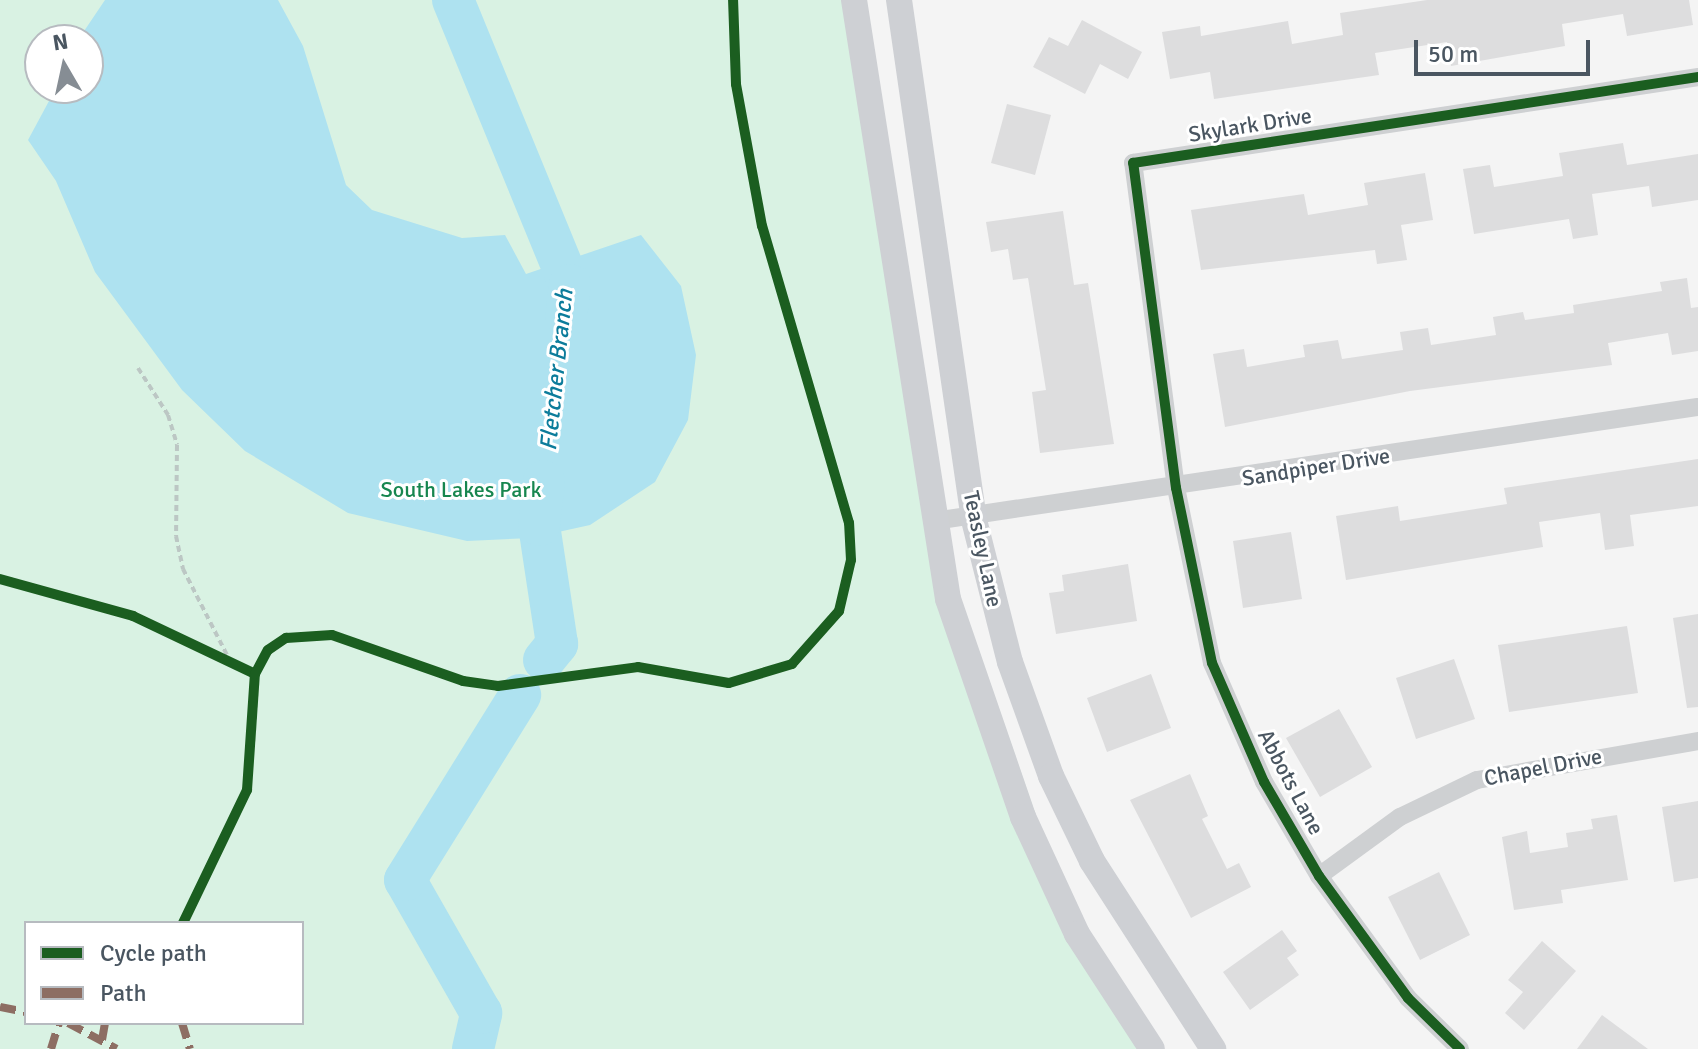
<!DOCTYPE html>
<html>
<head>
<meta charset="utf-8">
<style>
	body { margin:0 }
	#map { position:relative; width:1698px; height:1049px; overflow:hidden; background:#f4f4f4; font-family:Signika,sans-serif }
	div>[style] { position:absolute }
	.green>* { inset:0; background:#d9f2e3 }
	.water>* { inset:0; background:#aee2f0 }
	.river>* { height:42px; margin:-21px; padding:0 21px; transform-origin:21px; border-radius:21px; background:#aee2f0 }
	.building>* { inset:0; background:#ddddde }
	.path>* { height:4px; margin-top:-2px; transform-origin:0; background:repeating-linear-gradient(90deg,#bcc7c4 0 6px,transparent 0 10px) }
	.street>* { height:18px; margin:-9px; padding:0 9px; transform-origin:9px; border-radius:9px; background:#ced0d2 }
	.secondary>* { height:26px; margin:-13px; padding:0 13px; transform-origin:13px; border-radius:13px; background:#ced0d4 }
	.quiet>* { height:8px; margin-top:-4px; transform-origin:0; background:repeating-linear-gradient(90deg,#8d6e63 0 16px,transparent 0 24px) }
	.cycleway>* { height:10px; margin:-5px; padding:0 5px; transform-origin:5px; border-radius:5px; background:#1b5e20 }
	span { translate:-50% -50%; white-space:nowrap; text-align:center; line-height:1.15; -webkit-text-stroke:6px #fff; paint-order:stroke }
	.street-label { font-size:22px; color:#4a5661 }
	.park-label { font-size:22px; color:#17864f }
	.water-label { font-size:24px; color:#0c7c9b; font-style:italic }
	.legend { position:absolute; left:24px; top:921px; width:280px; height:104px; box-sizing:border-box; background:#fff; border:2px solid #b7bbc0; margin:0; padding:10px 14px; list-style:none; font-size:24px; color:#4a5661 }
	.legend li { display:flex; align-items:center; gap:16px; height:40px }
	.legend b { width:40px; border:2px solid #b7bbc0 }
	.north { position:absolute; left:24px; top:24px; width:80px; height:80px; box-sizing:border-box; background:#fff; border:2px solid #b7bbc0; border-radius:50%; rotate:351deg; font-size:22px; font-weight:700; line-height:32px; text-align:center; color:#4a5661 }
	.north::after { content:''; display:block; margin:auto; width:28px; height:36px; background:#868d94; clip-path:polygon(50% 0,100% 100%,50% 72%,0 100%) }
	.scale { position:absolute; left:1414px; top:40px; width:176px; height:36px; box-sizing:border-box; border:4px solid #4a5661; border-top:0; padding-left:10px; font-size:24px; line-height:28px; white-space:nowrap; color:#4a5661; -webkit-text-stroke:6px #fff; paint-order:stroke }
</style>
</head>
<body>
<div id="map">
	<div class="green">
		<i style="clip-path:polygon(evenodd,0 0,851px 0,934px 521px,1077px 934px,1155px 1049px,0 1049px,0 0,40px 40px,88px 40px,88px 88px,40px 88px,40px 40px,0 0,26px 923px,302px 923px,302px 1023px,26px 1023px,26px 923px)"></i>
	</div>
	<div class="water">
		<i style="clip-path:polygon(105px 0,278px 0,303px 46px,346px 185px,372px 210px,462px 238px,505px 235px,526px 274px,641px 235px,681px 286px,696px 355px,688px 420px,655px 482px,590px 525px,531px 538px,467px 541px,348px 513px,245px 451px,182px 390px,95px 272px,56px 181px,28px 140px,56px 88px,88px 88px,88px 40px,78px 40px)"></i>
	</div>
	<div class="river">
		<i style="left:453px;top:0;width:308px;rotate:67.7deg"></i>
		<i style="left:570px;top:285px;width:31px;rotate:97deg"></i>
		<i style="left:544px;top:660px;width:21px;rotate:-51deg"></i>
		<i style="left:557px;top:644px;width:120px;rotate:-98.6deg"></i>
		<i style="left:539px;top:525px;width:44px;rotate:-83.5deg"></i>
		<i style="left:473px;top:1049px;width:37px;rotate:-77deg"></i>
		<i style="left:481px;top:1013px;width:153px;rotate:-119.7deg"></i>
		<i style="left:405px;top:880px;width:218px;rotate:-58.1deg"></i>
	</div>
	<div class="building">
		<i style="clip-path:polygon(1427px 0,1689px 0,1693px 25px,1627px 36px,1623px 14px,1562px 24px,1565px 46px,1451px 66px,1447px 42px,1375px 53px,1379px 75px,1214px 99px,1210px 72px,1170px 79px,1162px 32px,1200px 26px,1201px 36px,1288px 21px,1292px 44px,1343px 35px,1340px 13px)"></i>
		<i style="clip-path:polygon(1082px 20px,1142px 52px,1128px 79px,1100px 64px,1085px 94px,1033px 67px,1049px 37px,1068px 46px)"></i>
		<i style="clip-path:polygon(1007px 104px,1051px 115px,1035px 175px,991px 163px)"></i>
		<i style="clip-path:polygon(1623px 143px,1627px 165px,1698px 154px,1698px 200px,1652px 207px,1649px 186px,1592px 194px,1598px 235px,1573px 239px,1569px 219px,1474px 234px,1463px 169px,1490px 165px,1494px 187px,1563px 176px,1559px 153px)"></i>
		<i style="clip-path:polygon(1425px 173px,1433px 220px,1401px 225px,1407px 260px,1377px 264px,1375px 250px,1201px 270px,1191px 210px,1304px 194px,1308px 215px,1368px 205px,1364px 183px)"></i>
		<i style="clip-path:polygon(1063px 211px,1074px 285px,1088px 283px,1114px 444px,1040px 453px,1032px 392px,1046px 390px,1028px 278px,1013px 280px,1008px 249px,991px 252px,986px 222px)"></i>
		<i style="clip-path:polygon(1687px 278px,1691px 308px,1698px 307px,1698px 351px,1672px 355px,1668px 333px,1608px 343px,1612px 365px,1410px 391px,1225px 427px,1213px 354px,1244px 349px,1247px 367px,1305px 357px,1303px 345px,1338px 340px,1342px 359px,1403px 350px,1400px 332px,1428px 328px,1431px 345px,1496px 335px,1493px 317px,1523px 312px,1525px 320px,1574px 313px,1573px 305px,1662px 291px,1660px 282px)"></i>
		<i style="clip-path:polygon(1698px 459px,1698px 506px,1630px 515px,1634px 546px,1605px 550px,1600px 513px,1539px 522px,1543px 547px,1346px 580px,1336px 516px,1398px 506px,1400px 521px,1507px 504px,1504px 488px)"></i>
		<i style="clip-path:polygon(1291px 532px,1302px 599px,1243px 608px,1233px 541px)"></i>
		<i style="clip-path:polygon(1128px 564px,1137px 621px,1056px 634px,1049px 593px,1064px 591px,1062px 575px)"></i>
		<i style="clip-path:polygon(1698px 614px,1698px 707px,1687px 708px,1673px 618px)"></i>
		<i style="clip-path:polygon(1627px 626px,1638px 693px,1509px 712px,1498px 645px)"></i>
		<i style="clip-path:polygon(1454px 659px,1475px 719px,1416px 739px,1396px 678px)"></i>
		<i style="clip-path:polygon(1151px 674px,1171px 728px,1107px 752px,1087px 698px)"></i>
		<i style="clip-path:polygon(1339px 709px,1372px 767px,1320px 797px,1286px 738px)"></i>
		<i style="clip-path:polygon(1190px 774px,1208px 816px,1202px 819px,1227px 869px,1239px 863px,1251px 887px,1191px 918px,1130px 800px)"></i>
		<i style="clip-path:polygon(1698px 801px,1698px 878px,1674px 882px,1662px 807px)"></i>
		<i style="clip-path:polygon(1617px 815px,1628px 880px,1561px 890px,1563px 903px,1514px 910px,1502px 837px,1527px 831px,1530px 853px,1568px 847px,1566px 833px,1593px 829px,1591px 819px)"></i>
		<i style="clip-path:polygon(1439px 872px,1470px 935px,1420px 960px,1388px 897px)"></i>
		<i style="clip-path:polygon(1282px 930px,1297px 951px,1287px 958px,1299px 975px,1250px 1010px,1223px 972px)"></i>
		<i style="clip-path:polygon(1542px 941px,1576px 971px,1524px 1030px,1505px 1013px,1523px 992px,1508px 980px)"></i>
		<i style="clip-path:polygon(1602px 1015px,1648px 1049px,1577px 1049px)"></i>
	</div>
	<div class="path">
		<i style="left:138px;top:368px;width:56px;rotate:57.4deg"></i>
		<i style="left:168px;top:415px;width:31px;rotate:73deg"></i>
		<i style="left:177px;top:445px;width:91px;rotate:90.6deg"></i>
		<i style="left:176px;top:536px;width:34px;rotate:78deg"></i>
		<i style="left:183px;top:569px;width:106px;rotate:62.9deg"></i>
	</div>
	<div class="street">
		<i style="left:934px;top:521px;width:772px;rotate:-8.49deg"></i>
		<i style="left:1319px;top:876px;width:100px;rotate:-36.1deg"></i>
		<i style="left:1400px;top:817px;width:85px;rotate:-25.7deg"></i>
		<i style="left:1477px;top:780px;width:224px;rotate:-10deg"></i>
		<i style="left:1460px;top:1049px;width:73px;rotate:-135.6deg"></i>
		<i style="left:1408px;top:998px;width:151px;rotate:-126.1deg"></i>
		<i style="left:1319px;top:876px;width:109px;rotate:-120.3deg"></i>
		<i style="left:1264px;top:782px;width:130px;rotate:-113.6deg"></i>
		<i style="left:1212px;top:663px;width:179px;rotate:-101.6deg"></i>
		<i style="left:1176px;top:488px;width:328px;rotate:-97.5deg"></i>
		<i style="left:1133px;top:163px;width:572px;rotate:-8.65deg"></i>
	</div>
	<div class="secondary">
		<i style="left:854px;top:0;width:606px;rotate:81.08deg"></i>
		<i style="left:948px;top:599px;width:231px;rotate:71deg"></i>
		<i style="left:1023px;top:817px;width:129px;rotate:65.2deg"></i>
		<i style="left:1077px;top:934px;width:137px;rotate:56.9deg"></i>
		<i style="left:899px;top:0;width:525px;rotate:81.79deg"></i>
		<i style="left:974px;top:520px;width:146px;rotate:75.8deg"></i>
		<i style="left:1010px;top:662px;width:121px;rotate:70.2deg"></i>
		<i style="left:1051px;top:776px;width:94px;rotate:64.2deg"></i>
		<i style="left:1092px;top:861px;width:224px;rotate:57.2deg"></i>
	</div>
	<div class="quiet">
		<i style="left:0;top:1007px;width:26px;rotate:11deg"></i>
		<i style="left:68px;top:1023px;width:55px;rotate:28deg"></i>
		<i style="left:182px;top:1023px;width:27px;rotate:73deg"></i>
		<i style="left:102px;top:1040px;width:17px;rotate:-80deg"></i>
		<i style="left:51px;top:1049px;width:27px;rotate:-73deg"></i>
	</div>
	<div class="cycleway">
		<i style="left:0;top:579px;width:138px;rotate:15.5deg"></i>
		<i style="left:133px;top:616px;width:135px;rotate:25.4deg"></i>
		<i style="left:183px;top:923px;width:148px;rotate:-64.3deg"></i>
		<i style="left:247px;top:790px;width:116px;rotate:-86.1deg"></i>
		<i style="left:255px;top:674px;width:27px;rotate:-62deg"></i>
		<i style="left:268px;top:650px;width:22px;rotate:-34deg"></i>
		<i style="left:286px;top:638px;width:46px;rotate:-3.7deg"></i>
		<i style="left:332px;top:635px;width:139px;rotate:19.3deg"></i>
		<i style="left:463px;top:681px;width:35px;rotate:8deg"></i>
		<i style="left:498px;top:686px;width:141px;rotate:-7.7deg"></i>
		<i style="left:638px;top:667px;width:92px;rotate:10deg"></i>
		<i style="left:729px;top:683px;width:66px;rotate:-16.8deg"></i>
		<i style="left:792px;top:664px;width:71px;rotate:-48.4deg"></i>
		<i style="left:839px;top:611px;width:52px;rotate:-76.8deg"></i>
		<i style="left:851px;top:560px;width:37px;rotate:-93deg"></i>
		<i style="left:849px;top:523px;width:309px;rotate:-106.3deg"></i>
		<i style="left:762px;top:226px;width:144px;rotate:-100.4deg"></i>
		<i style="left:736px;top:84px;width:84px;rotate:-92deg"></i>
		<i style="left:1460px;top:1049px;width:73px;rotate:-135.6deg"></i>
		<i style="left:1408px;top:998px;width:151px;rotate:-126.1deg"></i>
		<i style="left:1319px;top:876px;width:109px;rotate:-120.3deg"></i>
		<i style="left:1264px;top:782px;width:130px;rotate:-113.6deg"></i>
		<i style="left:1212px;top:663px;width:179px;rotate:-101.6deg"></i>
		<i style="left:1176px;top:488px;width:328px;rotate:-97.5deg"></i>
		<i style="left:1133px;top:163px;width:572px;rotate:-8.65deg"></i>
	</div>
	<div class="street-label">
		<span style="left:1250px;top:125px;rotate:-9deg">Skylark Drive</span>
		<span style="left:1316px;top:467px;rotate:-9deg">Sandpiper Drive</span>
		<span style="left:983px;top:549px;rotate:78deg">Teasley Lane</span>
		<span style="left:1543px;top:767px;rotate:-11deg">Chapel Drive</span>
		<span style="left:1291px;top:782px;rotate:62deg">Abbots Lane</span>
	</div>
	<div class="park-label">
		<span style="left:461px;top:490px">South Lakes Park</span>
	</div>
	<div class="water-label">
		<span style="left:557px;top:370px;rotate:-84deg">Fletcher Branch</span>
	</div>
	<ul class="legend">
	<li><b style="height:10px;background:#1b5e20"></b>Cycle path</li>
	<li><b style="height:10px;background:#8d6e63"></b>Path</li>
	</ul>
	<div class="north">N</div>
	<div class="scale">50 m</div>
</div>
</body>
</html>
